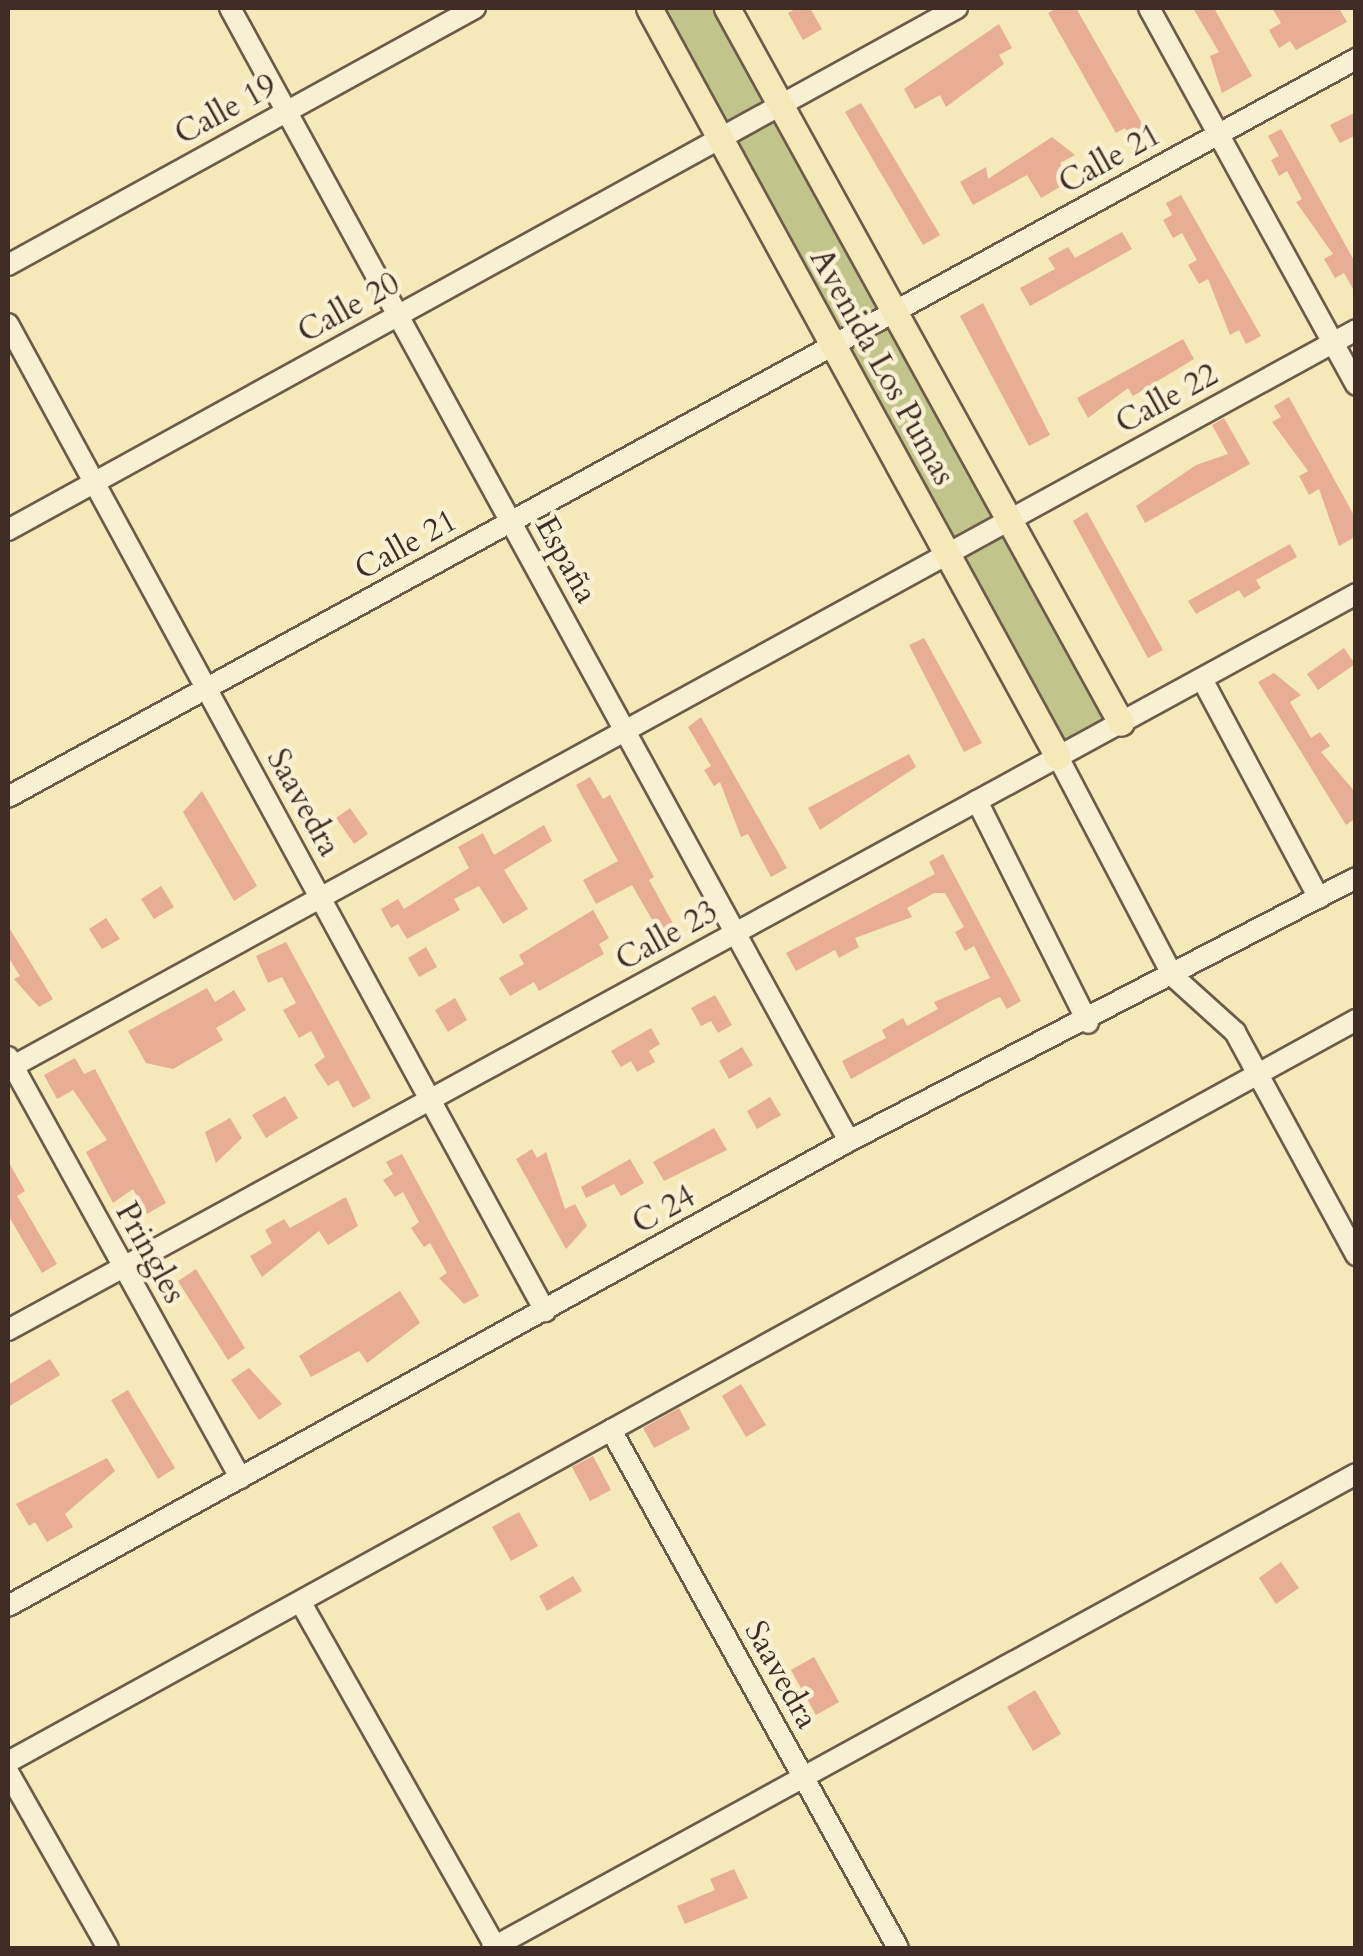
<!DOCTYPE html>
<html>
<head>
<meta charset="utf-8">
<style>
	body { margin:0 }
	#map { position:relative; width:1363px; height:1956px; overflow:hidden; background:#f5e8b9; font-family:Cardo,serif }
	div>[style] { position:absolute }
	.green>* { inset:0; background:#c1c48b }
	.building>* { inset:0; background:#e8ad95 }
	.roads { filter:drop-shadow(2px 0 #6c5b4a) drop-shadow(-2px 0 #6c5b4a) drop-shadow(0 2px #6c5b4a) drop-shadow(0 -2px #6c5b4a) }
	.minor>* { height:20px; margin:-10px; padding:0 10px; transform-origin:10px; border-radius:10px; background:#f8f0d2 }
	.major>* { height:25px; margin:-12.5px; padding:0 12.5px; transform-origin:12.5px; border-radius:12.5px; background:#f5e8b9 }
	span { translate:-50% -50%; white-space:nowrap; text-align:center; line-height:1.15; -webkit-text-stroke:9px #f8f0d2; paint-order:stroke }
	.street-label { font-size:32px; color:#3f2c25 }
	.frame { position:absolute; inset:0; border:10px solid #3f2c25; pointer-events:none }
</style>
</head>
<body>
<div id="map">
	<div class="green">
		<i style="clip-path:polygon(650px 8px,727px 8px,1120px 723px,1058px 756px)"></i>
	</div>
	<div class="building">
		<i style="clip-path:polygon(797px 8px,810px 8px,822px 29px,803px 40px,788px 13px)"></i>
		<i style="clip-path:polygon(1057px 8px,1076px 8px,1147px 132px,1132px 141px,1125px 128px,1116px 133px,1048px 13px)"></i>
		<i style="clip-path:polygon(1193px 8px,1214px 8px,1252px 76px,1222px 93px,1210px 56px,1219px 52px)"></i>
		<i style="clip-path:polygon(1272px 8px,1339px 8px,1347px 22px,1296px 50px,1290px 41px,1279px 48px,1269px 30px,1281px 23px)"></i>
		<i style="clip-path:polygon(999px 24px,1012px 48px,999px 55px,1004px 64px,946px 107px,940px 95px,915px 109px,904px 89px)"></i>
		<i style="clip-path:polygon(861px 103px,940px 235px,923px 245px,845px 112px)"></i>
		<i style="clip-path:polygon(1356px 112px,1356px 135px,1340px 143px,1330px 125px)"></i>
		<i style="clip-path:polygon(1281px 129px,1356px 264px,1356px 294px,1344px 273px,1335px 278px,1324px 259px,1333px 254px,1296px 202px,1302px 199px,1287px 171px,1279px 176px,1271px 160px,1279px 156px,1268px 136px)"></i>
		<i style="clip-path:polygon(1052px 137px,1075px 155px,1060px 163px,1070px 181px,1041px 198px,1027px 175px,973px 205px,960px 182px,986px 167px,988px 179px)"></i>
		<i style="clip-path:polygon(1181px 195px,1261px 336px,1246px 344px,1239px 330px,1230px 335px,1208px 279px,1199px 284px,1188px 265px,1197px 260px,1182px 233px,1173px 238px,1163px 220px,1172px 215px,1166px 203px)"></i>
		<i style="clip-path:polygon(1122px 232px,1132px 249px,1030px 306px,1020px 288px,1055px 269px,1048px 258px,1068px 247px,1075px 258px)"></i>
		<i style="clip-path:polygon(983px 303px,1050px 435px,1029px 446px,960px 316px)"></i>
		<i style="clip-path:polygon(1183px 339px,1194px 359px,1133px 396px,1128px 388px,1088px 418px,1077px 398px)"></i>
		<i style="clip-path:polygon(1289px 397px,1356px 519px,1356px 536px,1339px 546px,1319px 489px,1309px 495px,1299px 476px,1308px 471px,1272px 422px,1281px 417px,1274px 406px)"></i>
		<i style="clip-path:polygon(1224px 418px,1250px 464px,1145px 523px,1136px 506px,1196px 465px,1228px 454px,1212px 425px)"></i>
		<i style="clip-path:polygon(1087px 512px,1163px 650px,1148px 658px,1073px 521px)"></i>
		<i style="clip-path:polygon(1290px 544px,1297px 557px,1256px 580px,1261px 588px,1244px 598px,1239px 590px,1196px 614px,1188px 601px)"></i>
		<i style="clip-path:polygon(924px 638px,982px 743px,964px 752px,909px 645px)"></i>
		<i style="clip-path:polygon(1344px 648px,1355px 664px,1318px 690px,1307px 674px)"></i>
		<i style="clip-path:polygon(1274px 673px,1301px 695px,1290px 702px,1311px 738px,1320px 732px,1330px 746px,1321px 752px,1356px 793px,1356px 818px,1346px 825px,1258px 682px)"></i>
		<i style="clip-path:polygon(701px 717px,787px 868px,771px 877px,748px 834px,741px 837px,720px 782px,714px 786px,704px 770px,711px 766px,688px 727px)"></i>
		<i style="clip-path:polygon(909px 754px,916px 767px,820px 830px,808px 808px)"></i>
		<i style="clip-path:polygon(590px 777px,603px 799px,610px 795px,654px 877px,649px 880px,675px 927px,661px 935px,632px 885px,596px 904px,583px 880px,618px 861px,576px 785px)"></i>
		<i style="clip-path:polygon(202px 791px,257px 886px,234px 901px,183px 812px)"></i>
		<i style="clip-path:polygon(350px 808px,368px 834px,354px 844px,336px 818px)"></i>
		<i style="clip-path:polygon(544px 825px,552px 841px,504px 870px,528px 909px,503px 924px,479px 886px,454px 899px,460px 910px,407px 939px,398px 924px,391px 928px,381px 909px,398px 899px,404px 909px,469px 868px,458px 847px,483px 833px,494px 855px)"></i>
		<i style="clip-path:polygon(943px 854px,1021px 1001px,1007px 1009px,1000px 997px,991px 1001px,851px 1079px,842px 1061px,886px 1038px,882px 1030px,903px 1018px,907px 1026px,938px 1009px,934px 1002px,990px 978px,974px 946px,965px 951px,955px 932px,964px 927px,945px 893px,934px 893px,907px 908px,912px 917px,855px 938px,859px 947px,839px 958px,835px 950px,796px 971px,786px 953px,935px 874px,929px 862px)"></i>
		<i style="clip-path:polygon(161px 886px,174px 907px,154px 919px,141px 899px)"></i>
		<i style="clip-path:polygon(593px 910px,609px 938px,599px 944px,604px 954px,539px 991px,534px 982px,510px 996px,499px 978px,524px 964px,519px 955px)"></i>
		<i style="clip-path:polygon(106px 918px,120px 939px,102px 949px,89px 929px)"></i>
		<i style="clip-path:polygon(8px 926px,53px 999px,39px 1007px,14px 979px,20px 976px,8px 957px)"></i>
		<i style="clip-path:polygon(286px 942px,371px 1098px,353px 1108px,338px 1080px,328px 1086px,314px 1065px,325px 1057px,311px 1031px,299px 1038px,283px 1010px,296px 1003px,282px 977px,268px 983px,256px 956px)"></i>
		<i style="clip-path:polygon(426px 947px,437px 967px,419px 977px,408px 958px)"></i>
		<i style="clip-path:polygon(207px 988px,215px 1002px,234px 990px,246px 1010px,216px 1028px,223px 1040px,173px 1069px,146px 1063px,128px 1031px)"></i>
		<i style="clip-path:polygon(715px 995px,732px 1025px,718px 1033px,711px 1021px,701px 1026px,691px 1008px)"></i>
		<i style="clip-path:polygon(455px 998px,467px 1020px,448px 1032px,435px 1010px)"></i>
		<i style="clip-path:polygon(651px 1028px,660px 1044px,649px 1051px,655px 1062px,637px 1072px,631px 1061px,621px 1067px,611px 1051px)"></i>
		<i style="clip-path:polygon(742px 1047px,753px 1065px,729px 1079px,719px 1061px)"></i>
		<i style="clip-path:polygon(75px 1058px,84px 1074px,95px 1069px,166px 1203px,147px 1214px,133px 1189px,113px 1203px,86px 1152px,107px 1140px,73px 1090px,57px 1099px,44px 1075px)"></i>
		<i style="clip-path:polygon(285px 1096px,298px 1118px,266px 1138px,252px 1115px)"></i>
		<i style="clip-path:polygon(770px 1097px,781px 1115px,757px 1129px,747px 1111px)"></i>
		<i style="clip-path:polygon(230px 1118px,242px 1138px,216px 1163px,205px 1132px)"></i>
		<i style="clip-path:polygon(714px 1128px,727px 1150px,664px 1181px,653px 1162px)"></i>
		<i style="clip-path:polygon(532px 1149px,537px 1158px,546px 1152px,565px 1209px,575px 1204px,587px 1226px,566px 1249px,516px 1159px)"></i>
		<i style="clip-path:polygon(402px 1154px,479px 1296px,464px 1304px,439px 1278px,447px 1273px,430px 1243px,424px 1247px,411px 1228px,419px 1222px,403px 1192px,395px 1197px,383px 1180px,393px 1174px,386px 1162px)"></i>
		<i style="clip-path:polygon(630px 1159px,644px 1183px,621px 1196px,614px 1184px,586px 1198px,581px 1187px)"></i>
		<i style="clip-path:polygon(8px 1161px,25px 1191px,17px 1196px,57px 1264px,42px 1273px,8px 1215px)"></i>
		<i style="clip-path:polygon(346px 1197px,358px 1226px,328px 1245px,319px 1231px,262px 1277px,250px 1256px,272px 1243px,265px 1230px,284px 1219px,290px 1228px)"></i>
		<i style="clip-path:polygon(196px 1269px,245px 1348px,228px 1360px,178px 1281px)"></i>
		<i style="clip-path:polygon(400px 1291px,420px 1323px,367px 1363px,359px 1351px,311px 1377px,299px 1356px)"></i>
		<i style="clip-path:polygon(50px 1359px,60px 1375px,8px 1407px,8px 1385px)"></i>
		<i style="clip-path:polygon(249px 1368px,282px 1404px,259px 1420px,231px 1380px)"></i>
		<i style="clip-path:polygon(741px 1384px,766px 1425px,746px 1437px,722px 1396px)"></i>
		<i style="clip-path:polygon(128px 1390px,175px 1468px,158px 1479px,111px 1400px)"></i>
		<i style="clip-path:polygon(679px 1408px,690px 1429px,654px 1448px,643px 1428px)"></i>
		<i style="clip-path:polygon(593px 1456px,611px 1490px,590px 1501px,572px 1467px)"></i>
		<i style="clip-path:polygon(107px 1458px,115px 1471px,65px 1514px,73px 1527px,47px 1542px,35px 1522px,29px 1526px,16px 1504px)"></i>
		<i style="clip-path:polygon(519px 1512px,538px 1546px,511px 1561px,492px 1527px)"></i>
		<i style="clip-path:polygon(1281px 1562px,1299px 1588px,1276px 1604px,1259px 1578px)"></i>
		<i style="clip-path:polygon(573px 1576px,582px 1591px,547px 1611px,539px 1596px)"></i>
		<i style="clip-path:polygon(814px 1657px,839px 1702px,816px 1715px,791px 1670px)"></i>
		<i style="clip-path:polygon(1035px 1690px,1061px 1734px,1033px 1751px,1007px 1707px)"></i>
		<i style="clip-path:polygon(734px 1869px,748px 1898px,685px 1924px,677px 1906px,715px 1890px,710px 1879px)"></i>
	</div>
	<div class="roads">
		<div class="minor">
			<i style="left:230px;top:8px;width:1291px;rotate:61.35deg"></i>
			<i style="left:1149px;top:8px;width:430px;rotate:61.2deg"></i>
			<i style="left:8px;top:265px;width:533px;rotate:-28.82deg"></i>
			<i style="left:8px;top:324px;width:1124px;rotate:61.45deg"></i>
			<i style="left:8px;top:530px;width:1083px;rotate:-28.81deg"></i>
			<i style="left:1202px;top:679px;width:248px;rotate:61.9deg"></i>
			<i style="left:1058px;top:757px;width:247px;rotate:62.3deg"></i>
			<i style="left:1173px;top:976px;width:84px;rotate:42.1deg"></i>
			<i style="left:1235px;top:1032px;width:254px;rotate:61.5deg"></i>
			<i style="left:8px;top:797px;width:1537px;rotate:-28.7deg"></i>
			<i style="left:977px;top:801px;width:248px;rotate:63.4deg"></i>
			<i style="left:8px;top:1057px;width:481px;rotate:61.1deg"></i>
			<i style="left:8px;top:1069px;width:1537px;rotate:-28.73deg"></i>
			<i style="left:8px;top:1330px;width:1536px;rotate:-28.63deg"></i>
			<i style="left:611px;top:1430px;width:592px;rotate:61.01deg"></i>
			<i style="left:301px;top:1603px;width:396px;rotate:60.5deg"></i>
			<i style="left:8px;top:1606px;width:961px;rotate:-28.94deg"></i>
			<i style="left:849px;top:1141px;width:571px;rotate:-27.42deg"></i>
			<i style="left:8px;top:1762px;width:1539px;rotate:-28.83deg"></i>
			<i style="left:8px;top:1772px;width:202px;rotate:60.4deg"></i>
			<i style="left:492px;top:1948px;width:985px;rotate:-28.75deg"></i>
		</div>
		<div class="major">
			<i style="left:649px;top:8px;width:853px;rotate:61.36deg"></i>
			<i style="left:727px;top:8px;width:816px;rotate:61.14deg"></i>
		</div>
	</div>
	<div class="street-label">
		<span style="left:226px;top:110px;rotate:-29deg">Calle 19</span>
		<span style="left:1110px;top:159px;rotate:-29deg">Calle 21</span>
		<span style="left:349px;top:308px;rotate:-29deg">Calle 20</span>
		<span style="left:882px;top:367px;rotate:61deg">Avenida Los Pumas</span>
		<span style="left:1167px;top:399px;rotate:-29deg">Calle 22</span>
		<span style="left:406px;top:545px;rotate:-29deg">Calle 21</span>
		<span style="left:566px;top:560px;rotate:61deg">España</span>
		<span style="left:303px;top:803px;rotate:61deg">Saavedra</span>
		<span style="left:667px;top:936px;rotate:-29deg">Calle 23</span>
		<span style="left:664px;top:1210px;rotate:-29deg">C 24</span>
		<span style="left:150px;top:1253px;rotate:61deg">Pringles</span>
		<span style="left:781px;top:1675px;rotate:61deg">Saavedra</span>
	</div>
	<div class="frame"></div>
</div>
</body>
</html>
